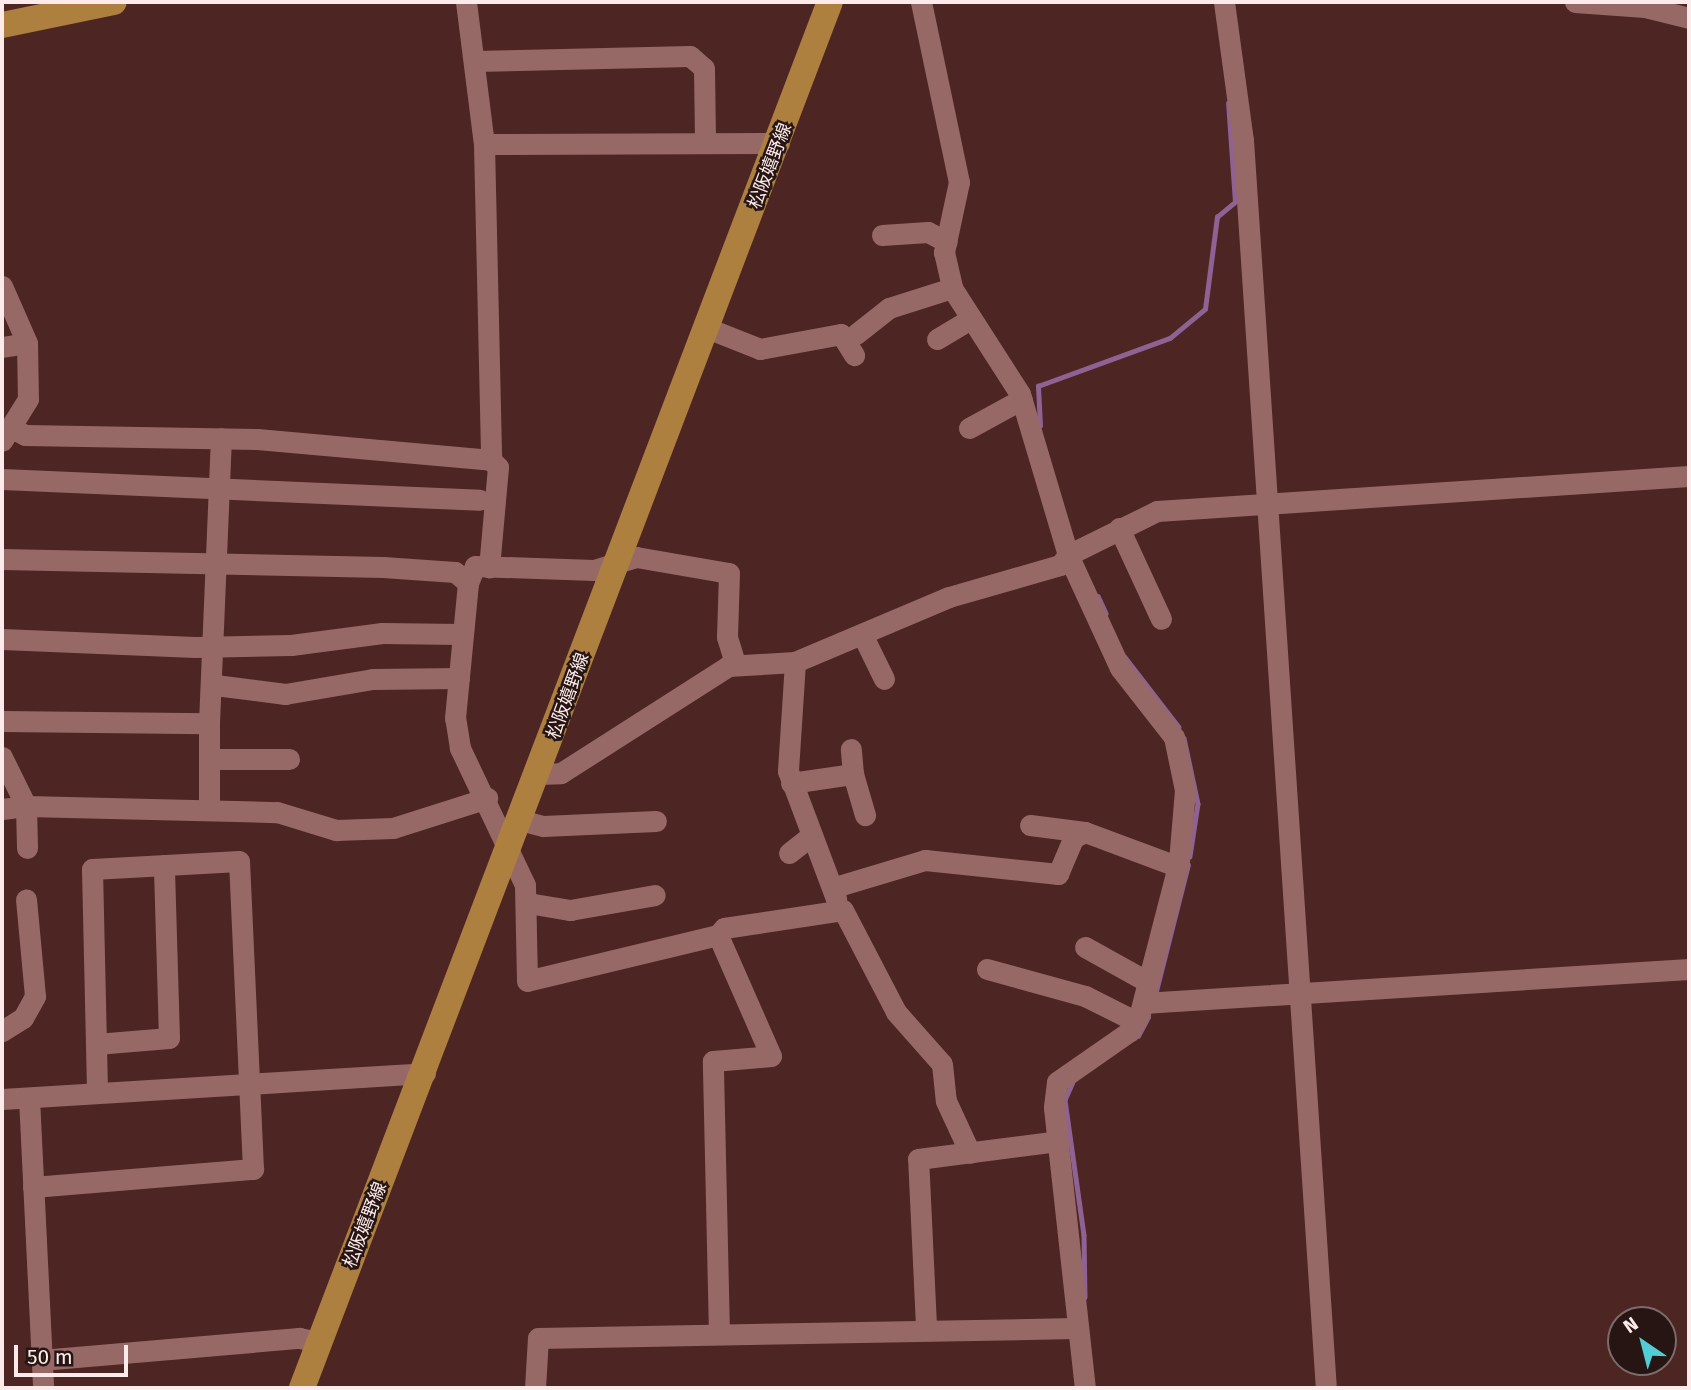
<!DOCTYPE html>
<html>
<head>
<meta charset="utf-8">
<style>
	body { margin:0 }
	#map { position:relative; width:1691px; height:1390px; overflow:hidden; background:#4d2523; font-family:"Fira Sans","Noto Sans JP",sans-serif }
	div>[style] { position:absolute }
	.stream>* { height:4.5px; margin:-2.25px; padding:0 2.25px; transform-origin:2.25px; border-radius:2.25px; background:#8f6294 }
	.minor>* { height:21px; margin:-10.5px; padding:0 10.5px; transform-origin:10.5px; border-radius:10.5px; background:#976966 }
	.major>* { height:26px; margin:-13px; padding:0 13px; transform-origin:13px; border-radius:13px; background:#ae8040 }
	span { translate:-50% -50%; white-space:nowrap; text-align:center; line-height:1.15; -webkit-text-stroke:5px #271513; paint-order:stroke }
	.street-label { font-size:18px; color:#fcebea }
	.frame { position:absolute; inset:0; border:4px solid #fcebea; pointer-events:none }
	.north { position:absolute; left:1607px; top:1306px; width:70px; height:70px; box-sizing:border-box; background:#271513; border:2px solid #7c6b69; border-radius:50%; rotate:325deg; font-size:19px; font-weight:700; line-height:28px; text-align:center; color:#fcebea }
	.north::after { content:''; display:block; margin:auto; width:24px; height:32px; background:#52ccd6; clip-path:polygon(50% 0,100% 100%,50% 72%,0 100%) }
	.scale { position:absolute; left:14px; top:1345px; width:114px; height:32px; box-sizing:border-box; border:4px solid #fcebea; border-top:0; padding-left:9px; font-size:21px; line-height:24px; white-space:nowrap; color:#fcebea; -webkit-text-stroke:5px #271513; paint-order:stroke }
</style>
</head>
<body>
<div id="map">
	<div class="stream">
		<i style="left:1040px;top:426px;width:40px;rotate:-92.9deg"></i>
		<i style="left:1038px;top:386px;width:140px;rotate:-20deg"></i>
		<i style="left:1170px;top:338px;width:45px;rotate:-39.6deg"></i>
		<i style="left:1205px;top:309px;width:93px;rotate:-82.6deg"></i>
		<i style="left:1217px;top:217px;width:23px;rotate:-40deg"></i>
		<i style="left:1235px;top:202px;width:99px;rotate:-94deg"></i>
		<i style="left:1098px;top:596px;width:19px;rotate:65deg"></i>
		<i style="left:1125px;top:657px;width:88px;rotate:52.4deg"></i>
		<i style="left:1184px;top:738px;width:67px;rotate:78deg"></i>
		<i style="left:1198px;top:804px;width:53px;rotate:98.7deg"></i>
		<i style="left:1155px;top:995px;width:134px;rotate:-75.8deg"></i>
		<i style="left:1138px;top:1036px;width:21px;rotate:-62deg"></i>
		<i style="left:1073px;top:1082px;width:20px;rotate:114deg"></i>
		<i style="left:1065px;top:1100px;width:136px;rotate:82deg"></i>
		<i style="left:1084px;top:1235px;width:62px;rotate:89.1deg"></i>
	</div>
	<div class="minor">
		<i style="left:466px;top:2px;width:143px;rotate:82.8deg"></i>
		<i style="left:484px;top:144px;width:316px;rotate:88.7deg"></i>
		<i style="left:491px;top:460px;width:10px;rotate:45deg"></i>
		<i style="left:498px;top:467px;width:101px;rotate:95.1deg"></i>
		<i style="left:921px;top:2px;width:184px;rotate:78.1deg"></i>
		<i style="left:959px;top:182px;width:72px;rotate:102.1deg"></i>
		<i style="left:944px;top:252px;width:37px;rotate:77deg"></i>
		<i style="left:952px;top:288px;width:126px;rotate:57.3deg"></i>
		<i style="left:1020px;top:394px;width:168px;rotate:73.4deg"></i>
		<i style="left:1068px;top:555px;width:124px;rotate:65.3deg"></i>
		<i style="left:1120px;top:668px;width:88px;rotate:52deg"></i>
		<i style="left:1174px;top:737px;width:54px;rotate:78.3deg"></i>
		<i style="left:1185px;top:790px;width:72px;rotate:94.8deg"></i>
		<i style="left:1179px;top:862px;width:156px;rotate:104.5deg"></i>
		<i style="left:1140px;top:1013px;width:21px;rotate:119deg"></i>
		<i style="left:1130px;top:1031px;width:89px;rotate:145.1deg"></i>
		<i style="left:1057px;top:1082px;width:26px;rotate:97deg"></i>
		<i style="left:1054px;top:1108px;width:282px;rotate:83.7deg"></i>
		<i style="left:1224px;top:2px;width:139px;rotate:82.2deg"></i>
		<i style="left:1243px;top:140px;width:1251px;rotate:86.2deg"></i>
		<i style="left:1575px;top:2px;width:70px;rotate:4.1deg"></i>
		<i style="left:1645px;top:7px;width:45px;rotate:14deg"></i>
		<i style="left:474px;top:61px;width:216px;rotate:-1.3deg"></i>
		<i style="left:690px;top:56px;width:18px;rotate:41deg"></i>
		<i style="left:704px;top:68px;width:75px;rotate:89.2deg"></i>
		<i style="left:484px;top:144px;width:295px;rotate:-0.2deg"></i>
		<i style="left:882px;top:235px;width:46px;rotate:-3.7deg"></i>
		<i style="left:928px;top:232px;width:21px;rotate:28deg"></i>
		<i style="left:2px;top:286px;width:62px;rotate:66.3deg"></i>
		<i style="left:27px;top:343px;width:56px;rotate:89deg"></i>
		<i style="left:28px;top:399px;width:49px;rotate:121.8deg"></i>
		<i style="left:707px;top:328px;width:57px;rotate:21.6deg"></i>
		<i style="left:760px;top:349px;width:82px;rotate:-10.5deg"></i>
		<i style="left:841px;top:334px;width:25px;rotate:58deg"></i>
		<i style="left:856px;top:334px;width:42px;rotate:-38.2deg"></i>
		<i style="left:889px;top:308px;width:66px;rotate:-17.6deg"></i>
		<i style="left:937px;top:339px;width:37px;rotate:-31deg"></i>
		<i style="left:2px;top:347px;width:25px;rotate:-9deg"></i>
		<i style="left:10px;top:427px;width:17px;rotate:28deg"></i>
		<i style="left:25px;top:435px;width:232px;rotate:1deg"></i>
		<i style="left:257px;top:439px;width:235px;rotate:5.1deg"></i>
		<i style="left:969px;top:428px;width:60px;rotate:-28.7deg"></i>
		<i style="left:2px;top:479px;width:478px;rotate:2.5deg"></i>
		<i style="left:1119px;top:528px;width:100px;rotate:65.2deg"></i>
		<i style="left:2px;top:559px;width:381px;rotate:1.2deg"></i>
		<i style="left:383px;top:567px;width:72px;rotate:4deg"></i>
		<i style="left:455px;top:572px;width:17px;rotate:40deg"></i>
		<i style="left:862px;top:634px;width:50px;rotate:63.9deg"></i>
		<i style="left:2px;top:639px;width:193px;rotate:2.4deg"></i>
		<i style="left:195px;top:647px;width:96px;rotate:-1.2deg"></i>
		<i style="left:291px;top:645px;width:92px;rotate:-7.5deg"></i>
		<i style="left:382px;top:633px;width:78px;rotate:0.7deg"></i>
		<i style="left:795px;top:662px;width:109px;rotate:93.7deg"></i>
		<i style="left:788px;top:771px;width:137px;rotate:69.4deg"></i>
		<i style="left:215px;top:685px;width:71px;rotate:7.3deg"></i>
		<i style="left:285px;top:694px;width:89px;rotate:-9.7deg"></i>
		<i style="left:373px;top:679px;width:86px;rotate:-0.7deg"></i>
		<i style="left:2px;top:721px;width:207px;rotate:0.6deg"></i>
		<i style="left:209px;top:723px;width:84px;rotate:90deg"></i>
		<i style="left:209px;top:723px;width:285px;rotate:-87.6deg"></i>
		<i style="left:2px;top:757px;width:55px;rotate:63.9deg"></i>
		<i style="left:26px;top:806px;width:251px;rotate:1.4deg"></i>
		<i style="left:277px;top:812px;width:62px;rotate:17deg"></i>
		<i style="left:336px;top:830px;width:57px;rotate:-2deg"></i>
		<i style="left:393px;top:828px;width:99px;rotate:-17.7deg"></i>
		<i style="left:211px;top:759px;width:78px"></i>
		<i style="left:538px;top:774px;width:23px;rotate:-2deg"></i>
		<i style="left:561px;top:773px;width:198px;rotate:-32.6deg"></i>
		<i style="left:728px;top:666px;width:67px;rotate:-3.4deg"></i>
		<i style="left:795px;top:662px;width:167px;rotate:-22.9deg"></i>
		<i style="left:949px;top:597px;width:116px;rotate:-16.1deg"></i>
		<i style="left:1060px;top:565px;width:13px;rotate:-51deg"></i>
		<i style="left:1068px;top:555px;width:99px;rotate:-26.3deg"></i>
		<i style="left:1157px;top:511px;width:533px;rotate:-3.76deg"></i>
		<i style="left:853px;top:774px;width:43px;rotate:73.7deg"></i>
		<i style="left:791px;top:783px;width:63px;rotate:-8.3deg"></i>
		<i style="left:853px;top:774px;width:25px;rotate:-95deg"></i>
		<i style="left:2px;top:809px;width:24px;rotate:-7deg"></i>
		<i style="left:26px;top:806px;width:42px;rotate:88.6deg"></i>
		<i style="left:520px;top:820px;width:24px;rotate:15deg"></i>
		<i style="left:543px;top:826px;width:113px;rotate:-2.5deg"></i>
		<i style="left:1030px;top:825px;width:55px;rotate:7.3deg"></i>
		<i style="left:789px;top:853px;width:29px;rotate:-38deg"></i>
		<i style="left:835px;top:887px;width:94px;rotate:-16.7deg"></i>
		<i style="left:925px;top:860px;width:134px;rotate:6deg"></i>
		<i style="left:1058px;top:874px;width:39px;rotate:-67deg"></i>
		<i style="left:1073px;top:838px;width:13px;rotate:-27deg"></i>
		<i style="left:1085px;top:832px;width:92px;rotate:20.4deg"></i>
		<i style="left:1171px;top:864px;width:8px;rotate:-14deg"></i>
		<i style="left:528px;top:903px;width:43px;rotate:9.5deg"></i>
		<i style="left:570px;top:910px;width:86px;rotate:-10deg"></i>
		<i style="left:718px;top:935px;width:9px;rotate:-49deg"></i>
		<i style="left:724px;top:928px;width:120px;rotate:-8.6deg"></i>
		<i style="left:843px;top:910px;width:115px;rotate:62.5deg"></i>
		<i style="left:896px;top:1012px;width:69px;rotate:48.5deg"></i>
		<i style="left:942px;top:1064px;width:37px;rotate:84deg"></i>
		<i style="left:946px;top:1101px;width:57px;rotate:65.2deg"></i>
		<i style="left:1085px;top:947px;width:72px;rotate:29.1deg"></i>
		<i style="left:987px;top:969px;width:102px;rotate:15.4deg"></i>
		<i style="left:1085px;top:996px;width:56px;rotate:26.6deg"></i>
		<i style="left:1143px;top:1003px;width:547px;rotate:-3.56deg"></i>
		<i style="left:2px;top:1031px;width:25px;rotate:-32deg"></i>
		<i style="left:23px;top:1018px;width:25px;rotate:-61deg"></i>
		<i style="left:35px;top:996px;width:97px;rotate:-95.3deg"></i>
		<i style="left:96px;top:1044px;width:73px;rotate:-4.7deg"></i>
		<i style="left:169px;top:1038px;width:173px;rotate:-91.7deg"></i>
		<i style="left:29px;top:1098px;width:290px;rotate:87.2deg"></i>
		<i style="left:2px;top:1099px;width:424px;rotate:-3.5deg"></i>
		<i style="left:33px;top:1187px;width:221px;rotate:-4.7deg"></i>
		<i style="left:253px;top:1169px;width:308px;rotate:-92.6deg"></i>
		<i style="left:239px;top:861px;width:147px;rotate:176.9deg"></i>
		<i style="left:92px;top:869px;width:223px;rotate:88.7deg"></i>
		<i style="left:926px;top:1326px;width:167px;rotate:-92.7deg"></i>
		<i style="left:918px;top:1159px;width:141px;rotate:-7.3deg"></i>
		<i style="left:719px;top:1334px;width:273px;rotate:-91.3deg"></i>
		<i style="left:713px;top:1061px;width:58px;rotate:-4.9deg"></i>
		<i style="left:771px;top:1056px;width:132px;rotate:-113.7deg"></i>
		<i style="left:718px;top:935px;width:196px;rotate:166.5deg"></i>
		<i style="left:527px;top:981px;width:96px;rotate:-91.2deg"></i>
		<i style="left:525px;top:885px;width:152px;rotate:-115.4deg"></i>
		<i style="left:460px;top:748px;width:30px;rotate:-99deg"></i>
		<i style="left:455px;top:718px;width:136px;rotate:-84.5deg"></i>
		<i style="left:468px;top:583px;width:18px;rotate:-68deg"></i>
		<i style="left:475px;top:566px;width:119px;rotate:1.9deg"></i>
		<i style="left:594px;top:570px;width:44px;rotate:-17.2deg"></i>
		<i style="left:636px;top:557px;width:94px;rotate:9.8deg"></i>
		<i style="left:729px;top:573px;width:64px;rotate:91.8deg"></i>
		<i style="left:727px;top:637px;width:27px;rotate:73deg"></i>
		<i style="left:41px;top:1360px;width:259px;rotate:-4.9deg"></i>
		<i style="left:299px;top:1338px;width:20px;rotate:11deg"></i>
		<i style="left:535px;top:1388px;width:50px;rotate:-86.6deg"></i>
		<i style="left:538px;top:1338px;width:538px;rotate:-1.06deg"></i>
	</div>
	<div class="major">
		<i style="left:2px;top:25px;width:114px;rotate:-11.6deg"></i>
		<i style="left:302px;top:1388px;width:1483px;rotate:-69.15deg"></i>
	</div>
	<div class="street-label">
		<span style="left:770px;top:166px;rotate:-69deg">松阪嬉野線</span>
		<span style="left:568px;top:696px;rotate:-70deg">松阪嬉野線</span>
		<span style="left:365px;top:1225px;rotate:-69deg">松阪嬉野線</span>
	</div>
	<div class="frame"></div>
	<div class="north">N</div>
	<div class="scale">50 m</div>
</div>
</body>
</html>
